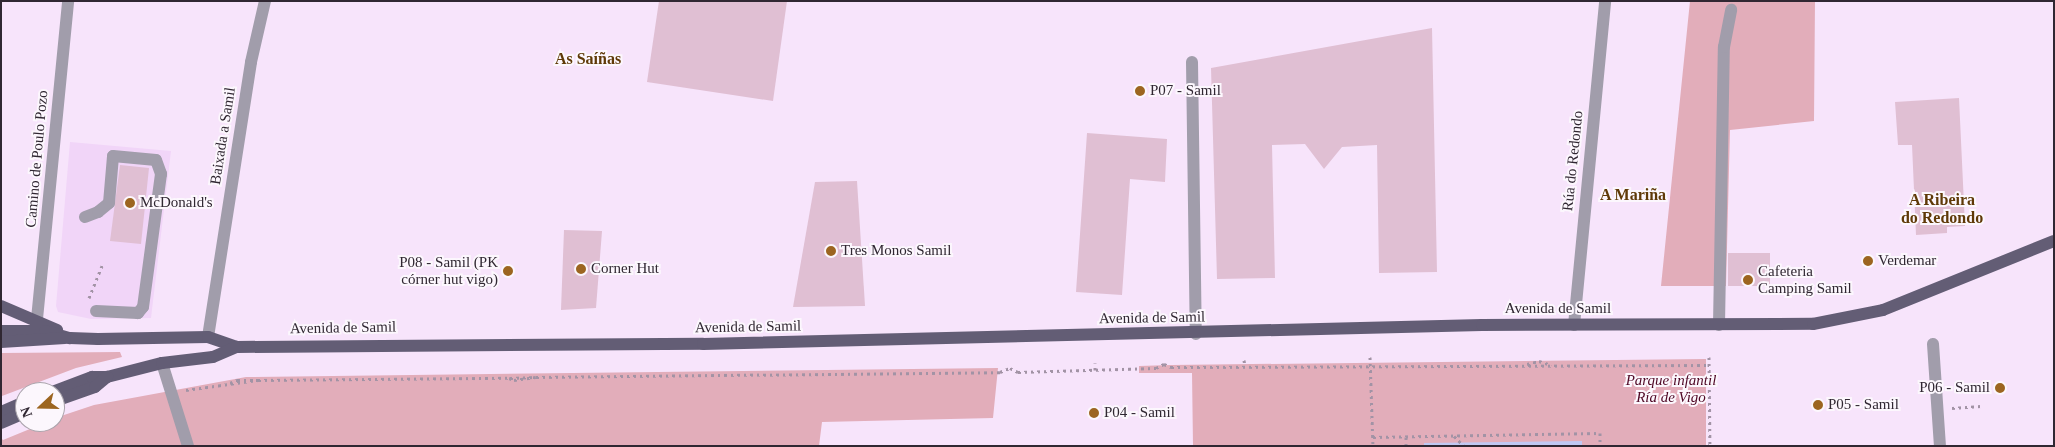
<!DOCTYPE html>
<html>
<head>
<meta charset="utf-8">
<style>
	body { margin:0 }
	#map { position:relative; width:2055px; height:447px; overflow:hidden; background:#f7e4fb; font-family:"Times New Roman",serif }
	div>[style] { position:absolute }
	.built>* { inset:0; background:#f1d5f8 }
	.green>* { inset:0; background:#e2adba }
	.water>* { inset:0; background:#c0c8f3 }
	.building>* { inset:0; background:#e0bfd3 }
	.path>* { height:3px; margin-top:-1.5px; transform-origin:0; background:repeating-linear-gradient(90deg,#a293a5 0 2.5px,transparent 0 6.5px) }
	.minor>* { height:12px; margin:-6px; padding:0 6px; transform-origin:6px; border-radius:6px; background:#a19dab }
	.major>* { height:12px; margin:-6px; padding:0 6px; transform-origin:6px; border-radius:6px; background:#635d75 }
	.dots>* { width:14px; height:14px; translate:-50% -50%; box-sizing:border-box; border:2px solid #fcf7fd; border-radius:50% }
	span { translate:-50% -50%; white-space:nowrap; text-align:center; line-height:1.15; -webkit-text-stroke:4px #fcf7fd; paint-order:stroke }
	.poi-label { font-size:15px; color:#302732 }
	.left { translate:0 -50%; text-align:left }
	.right { translate:-100% -50%; text-align:right }
	.street-label { font-size:15px; color:#302732 }
	.park-label { font-size:15px; color:#4f0825; font-style:italic }
	.neighbourhood-label { font-size:16px; color:#5f3907; font-weight:700 }
	.frame { position:absolute; inset:0; border:2px solid #302732; pointer-events:none }
	.north { position:absolute; left:15px; top:382px; width:50px; height:50px; box-sizing:border-box; background:#fcf7fd; border:1px solid #aaa4ac; border-radius:50%; rotate:249deg; font-size:14px; font-weight:700; line-height:20px; text-align:center; color:#302732 }
	.north::after { content:''; display:block; margin:auto; width:18px; height:22px; background:#9c6520; clip-path:polygon(50% 0,100% 100%,50% 72%,0 100%) }
</style>
</head>
<body>
<div id="map">
	<div class="built">
		<i style="clip-path:polygon(70px 142px,171px 151px,151px 318px,91px 319px,58px 312px,56px 306px)"></i>
	</div>
	<div class="green">
		<i style="clip-path:polygon(1690px 1px,1815px 1px,1814px 121px,1730px 130px,1726px 286px,1661px 286px)"></i>
		<i style="clip-path:polygon(120px 352px,122px 357px,76px 368px,2px 396px,1px 353px)"></i>
		<i style="clip-path:polygon(1706px 359px,1706px 446px,1193px 446px,1192px 373px,1139px 373px,1139px 366px,1171px 365px)"></i>
		<i style="clip-path:polygon(998px 368px,993px 418px,822px 422px,819px 446px,1px 446px,1px 438px,3px 440px,47px 422px,55px 422px,55px 418px,94px 405px,246px 377px)"></i>
	</div>
	<div class="water">
		<i style="clip-path:polygon(1582px 441px,1582px 446px,1424px 446px,1424px 443px)"></i>
	</div>
	<div class="building">
		<i style="clip-path:polygon(659px 1px,787px 1px,773px 101px,647px 82px)"></i>
		<i style="clip-path:polygon(1432px 28px,1437px 272px,1379px 273px,1377px 145px,1342px 147px,1324px 169px,1305px 144px,1272px 145px,1275px 278px,1217px 279px,1211px 68px)"></i>
		<i style="clip-path:polygon(1959px 98px,1965px 226px,1947px 227px,1947px 233px,1916px 235px,1912px 145px,1898px 145px,1895px 102px)"></i>
		<i style="clip-path:polygon(1087px 133px,1167px 139px,1165px 182px,1130px 179px,1122px 295px,1076px 292px)"></i>
		<i style="clip-path:polygon(120px 165px,149px 168px,141px 244px,110px 241px)"></i>
		<i style="clip-path:polygon(857px 181px,865px 306px,793px 307px,815px 182px)"></i>
		<i style="clip-path:polygon(564px 230px,602px 231px,596px 308px,561px 310px)"></i>
		<i style="clip-path:polygon(1728px 253px,1770px 253px,1770px 286px,1728px 286px)"></i>
	</div>
	<div class="path">
		<i style="left:89px;top:298px;width:35px;rotate:-68deg"></i>
		<i style="left:1370px;top:357px;width:89px;rotate:88.1deg"></i>
		<i style="left:1709px;top:357px;width:89px;rotate:89.4deg"></i>
		<i style="left:1244px;top:360px;width:6px;rotate:81deg"></i>
		<i style="left:1527px;top:364px;width:12px;rotate:-14deg"></i>
		<i style="left:1539px;top:361px;width:13px;rotate:18deg"></i>
		<i style="left:1095px;top:370px;width:7px;rotate:-90deg"></i>
		<i style="left:510px;top:378px;width:26px;rotate:-2deg"></i>
		<i style="left:230px;top:383px;width:8px;rotate:-23deg"></i>
		<i style="left:237px;top:380px;width:21px"></i>
		<i style="left:186px;top:390px;width:73px;rotate:-7.9deg"></i>
		<i style="left:258px;top:380px;width:251px;rotate:-0.5deg"></i>
		<i style="left:509px;top:378px;width:5px;rotate:22deg"></i>
		<i style="left:514px;top:380px;width:22px;rotate:-8deg"></i>
		<i style="left:536px;top:377px;width:464px;rotate:-0.6deg"></i>
		<i style="left:1000px;top:372px;width:11px;rotate:-22deg"></i>
		<i style="left:1010px;top:368px;width:9px;rotate:27deg"></i>
		<i style="left:1018px;top:372px;width:138px;rotate:-1.7deg"></i>
		<i style="left:1156px;top:368px;width:9px;rotate:-27deg"></i>
		<i style="left:1164px;top:364px;width:8px;rotate:23deg"></i>
		<i style="left:1171px;top:367px;width:539px;rotate:-0.21deg"></i>
		<i style="left:1952px;top:408px;width:29px;rotate:-4deg"></i>
		<i style="left:1454px;top:436px;width:14px;rotate:45deg"></i>
		<i style="left:1373px;top:437px;width:227px;rotate:-1deg"></i>
		<i style="left:1600px;top:433px;width:13px;rotate:90deg"></i>
		<i style="left:1406px;top:437px;width:9px;rotate:90deg"></i>
	</div>
	<div class="minor">
		<i style="left:1192px;top:62px;width:272px;rotate:89.2deg"></i>
		<i style="left:85px;top:217px;width:14px;rotate:-21deg"></i>
		<i style="left:98px;top:212px;width:14px;rotate:-39deg"></i>
		<i style="left:109px;top:203px;width:47px;rotate:-85.1deg"></i>
		<i style="left:113px;top:156px;width:43px;rotate:5.3deg"></i>
		<i style="left:156px;top:160px;width:15px;rotate:70deg"></i>
		<i style="left:161px;top:174px;width:134px;rotate:97.7deg"></i>
		<i style="left:143px;top:307px;width:8px;rotate:130deg"></i>
		<i style="left:138px;top:313px;width:42px;rotate:-177.3deg"></i>
		<i style="left:37px;top:319px;width:320px;rotate:-84.4deg"></i>
		<i style="left:1574px;top:325px;width:325px;rotate:-84.5deg"></i>
		<i style="left:1719px;top:325px;width:278px;rotate:-89deg"></i>
		<i style="left:1724px;top:47px;width:38px;rotate:-79deg"></i>
		<i style="left:208px;top:337px;width:278px;rotate:-81.1deg"></i>
		<i style="left:251px;top:62px;width:63px;rotate:-77.1deg"></i>
		<i style="left:1933px;top:344px;width:102px;rotate:86.1deg"></i>
		<i style="left:162px;top:363px;width:87px;rotate:72.6deg"></i>
	</div>
	<div class="major">
		<i style="left:1px;top:306px;width:61px;rotate:23.2deg"></i>
		<i style="left:1px;top:331px;width:44px"></i>
		<i style="left:45px;top:331px;width:26px;rotate:16deg"></i>
		<i style="left:70px;top:338px;width:28px;rotate:2deg"></i>
		<i style="left:98px;top:339px;width:110px;rotate:-1deg"></i>
		<i style="left:208px;top:337px;width:31px;rotate:19deg"></i>
		<i style="left:237px;top:347px;width:466px;rotate:-0.4deg"></i>
		<i style="left:703px;top:344px;width:779px;rotate:-1.4deg"></i>
		<i style="left:1482px;top:325px;width:331px;rotate:-0.2deg"></i>
		<i style="left:1813px;top:324px;width:71px;rotate:-11.3deg"></i>
		<i style="left:1883px;top:310px;width:184px;rotate:-22deg"></i>
		<i style="left:1px;top:342px;width:64px;rotate:-3.6deg"></i>
		<i style="left:52px;top:392px;width:43px;rotate:-20.6deg"></i>
		<i style="left:92px;top:377px;width:15px"></i>
		<i style="left:107px;top:377px;width:57px;rotate:-14.3deg"></i>
		<i style="left:162px;top:363px;width:51px;rotate:-6.7deg"></i>
		<i style="left:213px;top:357px;width:26px;rotate:-23deg"></i>
		<i style="left:55px;top:401px;width:42px;rotate:-19.3deg"></i>
		<i style="left:95px;top:387px;width:16px;rotate:-40deg"></i>
		<i style="left:1px;top:412px;width:26px;rotate:-23deg"></i>
		<i style="left:1px;top:423px;width:26px;rotate:-23deg"></i>
	</div>
	<div class="dots">
		<i style="left:1140px;top:91px;background:#9c6520"></i>
		<i style="left:130px;top:203px;background:#9c6520"></i>
		<i style="left:831px;top:251px;background:#9c6520"></i>
		<i style="left:1868px;top:261px;background:#9c6520"></i>
		<i style="left:581px;top:269px;background:#9c6520"></i>
		<i style="left:508px;top:271px;background:#9c6520"></i>
		<i style="left:1748px;top:280px;background:#9c6520"></i>
		<i style="left:2000px;top:388px;background:#9c6520"></i>
		<i style="left:1818px;top:405px;background:#9c6520"></i>
		<i style="left:1094px;top:413px;background:#9c6520"></i>
	</div>
	<div class="poi-label">
		<span class="left" style="left:1150px;top:91px">P07 - Samil</span>
		<span class="left" style="left:140px;top:203px">McDonald's</span>
		<span class="left" style="left:841px;top:251px">Tres Monos Samil</span>
		<span class="left" style="left:1878px;top:261px">Verdemar</span>
		<span class="right" style="left:498px;top:271px">P08 - Samil (PK<br>córner hut vigo)</span>
		<span class="left" style="left:591px;top:269px">Corner Hut</span>
		<span class="left" style="left:1758px;top:280px">Cafeteria<br>Camping Samil</span>
		<span class="right" style="left:1990px;top:388px">P06 - Samil</span>
		<span class="left" style="left:1828px;top:405px">P05 - Samil</span>
		<span class="left" style="left:1104px;top:413px">P04 - Samil</span>
	</div>
	<div class="street-label">
		<span style="left:223px;top:136px;rotate:-81deg">Baixada a Samil</span>
		<span style="left:37px;top:159px;rotate:-85deg">Camino de Poulo Pozo</span>
		<span style="left:1573px;top:161px;rotate:-84deg">Rúa do Redondo</span>
		<span style="left:1558px;top:309px">Avenida de Samil</span>
		<span style="left:1152px;top:318px;rotate:-1deg">Avenida de Samil</span>
		<span style="left:748px;top:327px;rotate:-1deg">Avenida de Samil</span>
		<span style="left:343px;top:328px;rotate:-1deg">Avenida de Samil</span>
	</div>
	<div class="park-label">
		<span style="left:1671px;top:389px">Parque infantil<br>Ría de Vigo</span>
	</div>
	<div class="neighbourhood-label">
		<span style="left:588px;top:59px">As Saíñas</span>
		<span style="left:1633px;top:195px">A Mariña</span>
		<span style="left:1942px;top:209px">A Ribeira<br>do Redondo</span>
	</div>
	<div class="frame"></div>
	<div class="north">N</div>
</div>
</body>
</html>
